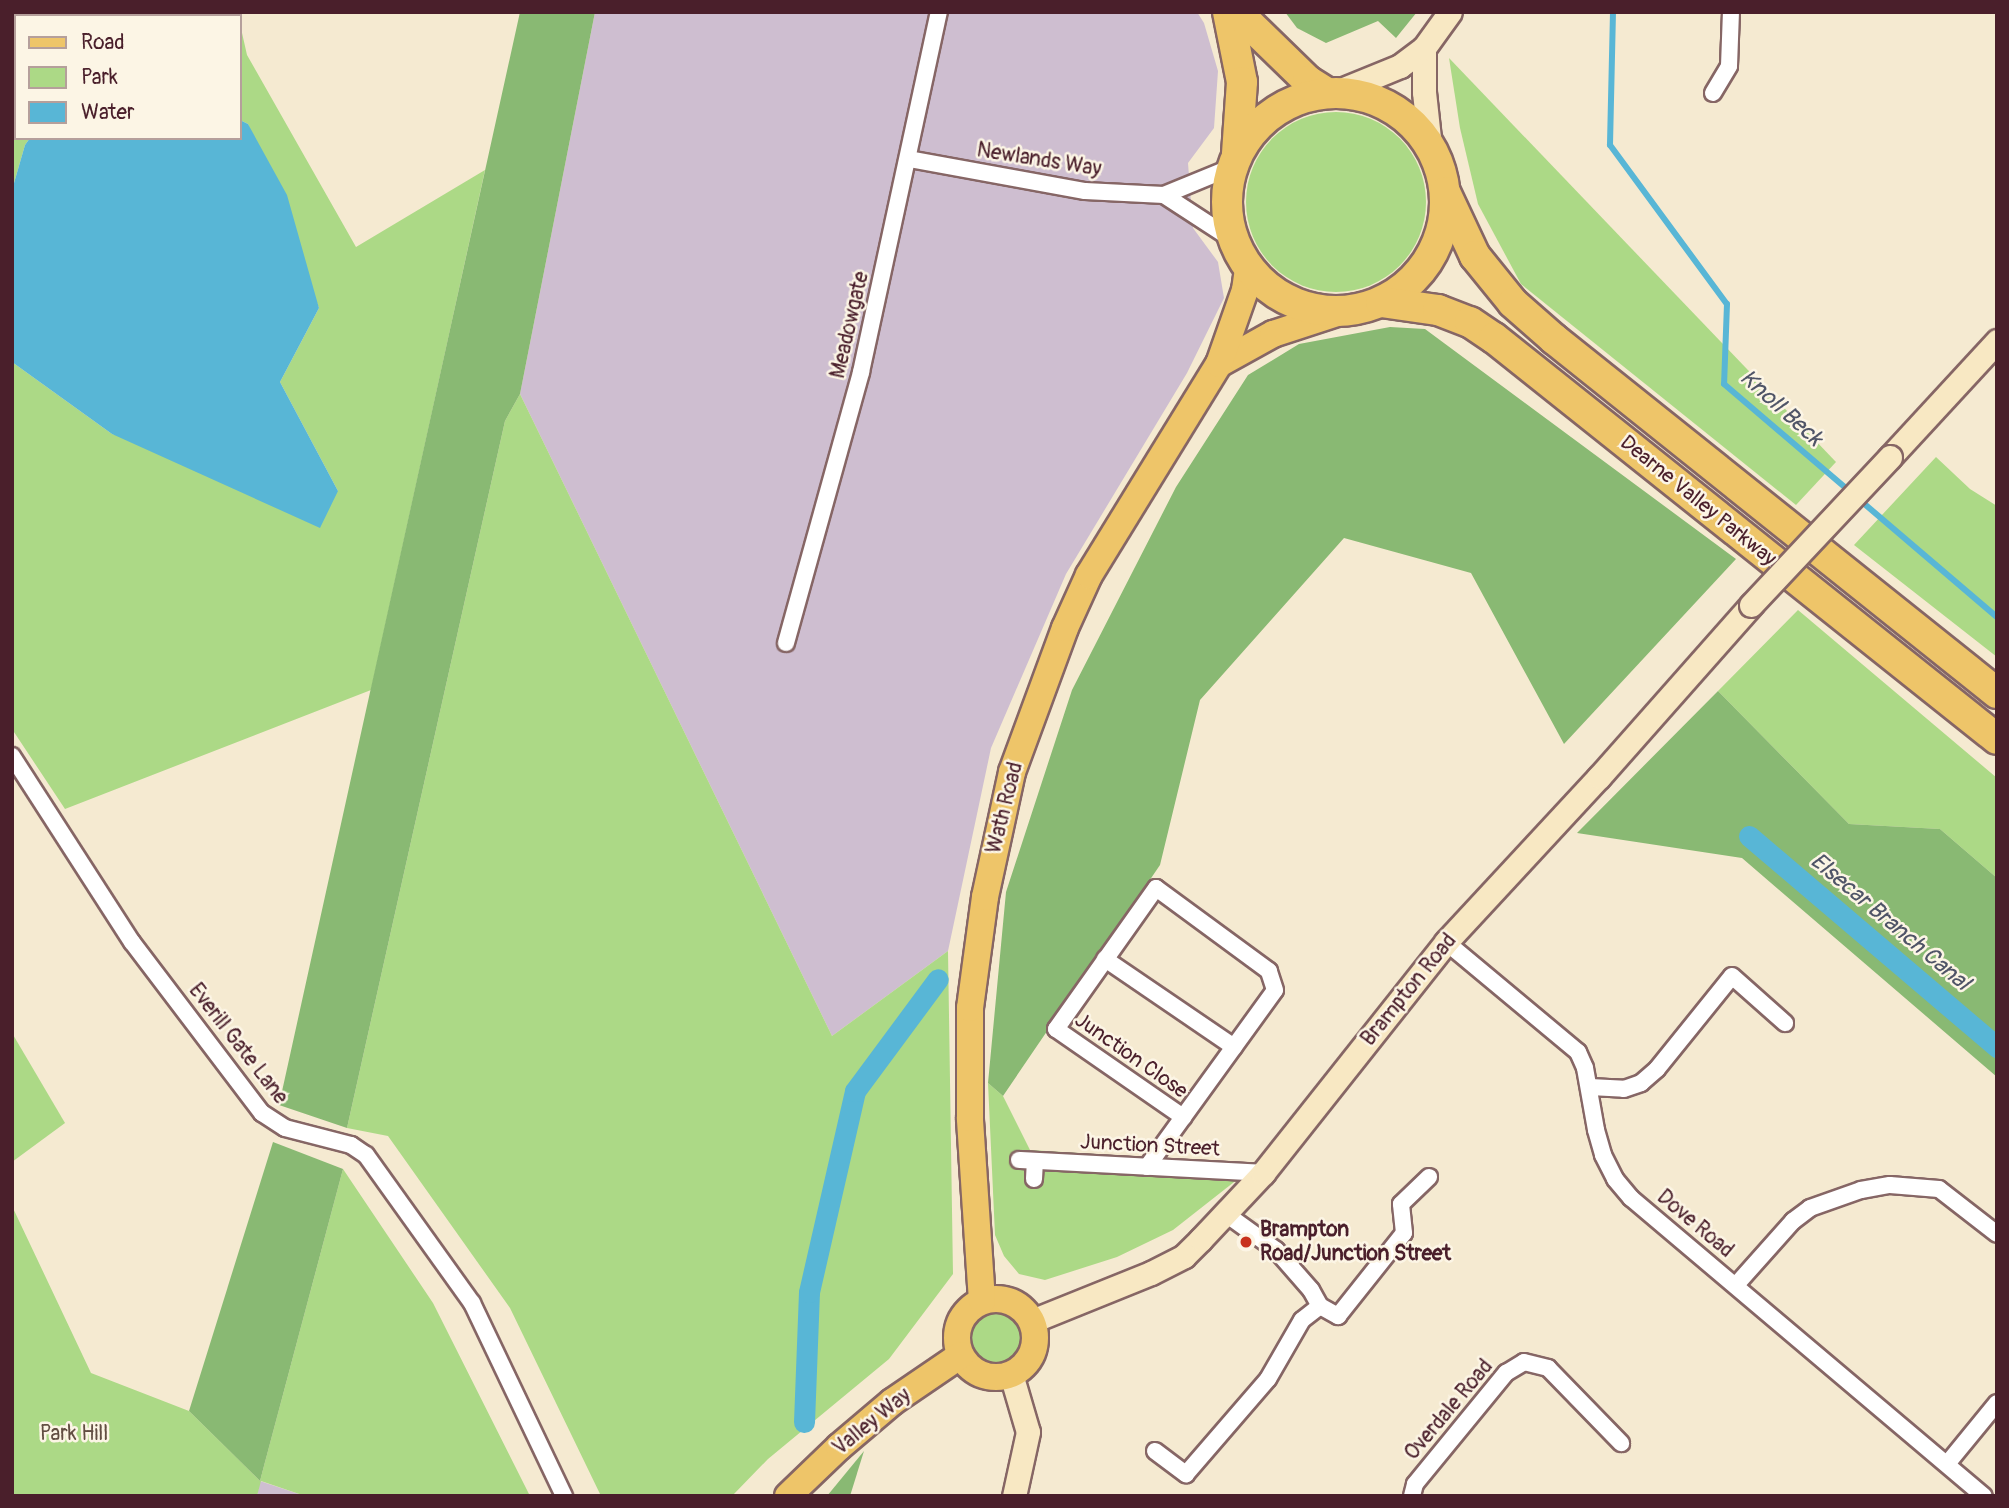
<!DOCTYPE html>
<html>
<head>
<meta charset="utf-8">
<style>
	body { margin:0 }
	#map { position:relative; width:2009px; height:1508px; overflow:hidden; background:#f5ead1; font-family:Pangolin,sans-serif }
	div>[style] { position:absolute }
	.industrial>* { inset:0; background:#cebed0 }
	.green>* { inset:0; background:#acd986 }
	.round { border-radius:50% }
	.forest>* { inset:0; background:#89b973 }
	.water>* { inset:0; background:#58b6d6 }
	.stream>* { height:6px; margin:-3px; padding:0 3px; transform-origin:3px; border-radius:3px; background:#58b6d6 }
	.canal>* { height:21px; margin:-10.5px; padding:0 10.5px; transform-origin:10.5px; border-radius:10.5px; background:#58b6d6 }
	.roads { filter:drop-shadow(2px 0 #866665) drop-shadow(-2px 0 #866665) drop-shadow(0 2px #866665) drop-shadow(0 -2px #866665) }
	.street>* { height:16px; margin:-8px; padding:0 8px; transform-origin:8px; border-radius:8px; background:#fff }
	.secondary>* { height:23px; margin:-11.5px; padding:0 11.5px; transform-origin:11.5px; border-radius:11.5px; background:#f8e8c3 }
	.primary>* { height:26px; margin:-13px; padding:0 13px; transform-origin:13px; border-radius:13px; background:#eec569 }
	.primary>.ring { margin:-13px; padding:0; box-sizing:content-box; background:none; border:26px solid #eec569; border-radius:50% }
	.highway>* { height:30px; margin:-15px; padding:0 15px; transform-origin:15px; border-radius:15px; background:#eec569 }
	.highway>.ring { margin:-15px; padding:0; box-sizing:content-box; background:none; border:30px solid #eec569; border-radius:50% }
	.bridges { filter:drop-shadow(2px 0 #866665) drop-shadow(-2px 0 #866665) drop-shadow(0 2px #866665) drop-shadow(0 -2px #866665) }
	.secondary-bridge>* { height:23px; margin:-11.5px; padding:0 11.5px; transform-origin:11.5px; border-radius:11.5px; background:#f8e8c3 }
	.dots>* { width:19px; height:19px; translate:-50% -50%; box-sizing:border-box; border:4px solid #fcf5e5; border-radius:50% }
	span { translate:-50% -50%; white-space:nowrap; text-align:center; line-height:1.15; -webkit-text-stroke:5px #fcf5e5; paint-order:stroke }
	.street-label { font-size:21px; color:#4a1f2b }
	.poi-label { font-size:21px; color:#4a1f2b; font-weight:700 }
	.left { translate:0 -50%; text-align:left }
	.park-label { font-size:21px; color:#624e42 }
	.water-label { font-size:23px; color:#4f5467; font-style:italic }
	.frame { position:absolute; inset:0; border:14px solid #4a1f2b; pointer-events:none }
	.legend { position:absolute; left:14px; top:14px; width:228px; height:126px; box-sizing:border-box; background:#fcf5e5; border:2px solid #b59f9b; margin:0; padding:9px 12px; list-style:none; font-size:21px; color:#4a1f2b }
	.legend li { display:flex; align-items:center; gap:14px; height:35px }
	.legend b { width:35px; border:2px solid #b59f9b }
</style>
</head>
<body>
<div id="map">
	<div class="industrial">
		<i style="clip-path:polygon(595px 12px,1197px 12px,1204px 23px,1218px 71px,1214px 128px,1188px 163px,1193px 228px,1218px 262px,1224px 298px,1187px 373px,1066px 574px,991px 748px,948px 951px,832px 1036px,520px 394px)"></i>
		<i style="clip-path:polygon(260px 1481px,305px 1496px,257px 1496px)"></i>
	</div>
	<div class="green">
		<i style="clip-path:polygon(81px 12px,237px 12px,238px 16px,75px 16px)"></i>
		<i style="clip-path:polygon(240px 24px,247px 55px,356px 247px,485px 170px,371px 690px,65px 809px,12px 729px,12px 362px,112px 434px,338px 491px,280px 382px,319px 308px,248px 124px,240px 120px)"></i>
		<i style="clip-path:polygon(16px 52px,16px 138px,30px 138px,25px 145px,12px 190px,12px 54px)"></i>
		<i style="clip-path:polygon(1449px 58px,1836px 462px,1796px 505px,1521px 284px,1478px 204px,1460px 128px)"></i>
		<i class="round" style="left:1246px;top:112px;width:180px;height:180px"></i>
		<i style="clip-path:polygon(520px 394px,832px 1036px,948px 951px,953px 1274px,889px 1359px,768px 1459px,732px 1496px,601px 1496px,510px 1308px,388px 1136px,347px 1128px,505px 421px)"></i>
		<i style="clip-path:polygon(1936px 457px,1970px 489px,1997px 506px,1997px 657px,1854px 545px)"></i>
		<i style="clip-path:polygon(1798px 610px,1997px 778px,1997px 878px,1940px 829px,1849px 824px,1718px 691px)"></i>
		<i style="clip-path:polygon(12px 1033px,65px 1123px,12px 1162px)"></i>
		<i style="clip-path:polygon(988px 1083px,1003px 1096px,1030px 1150px,1257px 1164px,1173px 1230px,1117px 1257px,1045px 1280px,1019px 1274px,1004px 1256px,995px 1235px)"></i>
		<i style="clip-path:polygon(343px 1169px,433px 1303px,530px 1496px,305px 1496px,261px 1481px,257px 1496px,12px 1496px,12px 1206px,91px 1373px,189px 1411px,260px 1481px)"></i>
		<i class="round" style="left:968px;top:1311px;width:54px;height:54px"></i>
	</div>
	<div class="forest">
		<i style="clip-path:polygon(520px 12px,595px 12px,520px 394px,505px 421px,347px 1128px,279px 1105px)"></i>
		<i style="clip-path:polygon(1285px 12px,1417px 12px,1396px 38px,1378px 21px,1326px 43px,1297px 28px)"></i>
		<i style="clip-path:polygon(1390px 327px,1425px 329px,1736px 559px,1564px 744px,1471px 573px,1344px 538px,1200px 700px,1160px 865px,1003px 1096px,988px 1083px,1006px 892px,1072px 690px,1176px 487px,1248px 375px,1299px 344px)"></i>
		<i style="clip-path:polygon(1718px 691px,1849px 824px,1940px 829px,1997px 878px,1997px 1077px,1742px 858px,1577px 833px)"></i>
		<i style="clip-path:polygon(273px 1142px,343px 1169px,260px 1481px,189px 1411px)"></i>
		<i style="clip-path:polygon(864px 1451px,850px 1496px,827px 1496px)"></i>
	</div>
	<div class="water">
		<i style="clip-path:polygon(240px 120px,248px 124px,287px 195px,319px 308px,280px 382px,338px 491px,320px 528px,112px 434px,12px 362px,12px 190px,25px 145px,30px 138px,240px 138px)"></i>
	</div>
	<div class="stream">
		<i style="left:1613px;top:12px;width:133px;rotate:91.3deg"></i>
		<i style="left:1610px;top:145px;width:197px;rotate:53.7deg"></i>
		<i style="left:1727px;top:304px;width:80px;rotate:92.1deg"></i>
		<i style="left:1724px;top:384px;width:359px;rotate:40.5deg"></i>
	</div>
	<div class="canal">
		<i style="left:1749px;top:836px;width:326px;rotate:40.4deg"></i>
		<i style="left:804px;top:1422px;width:130px;rotate:-87.8deg"></i>
		<i style="left:809px;top:1292px;width:206px;rotate:-77.1deg"></i>
		<i style="left:855px;top:1091px;width:139px;rotate:-53.5deg"></i>
	</div>
	<div class="roads">
		<div class="street">
			<i style="left:1713px;top:93px;width:31px;rotate:-59deg"></i>
			<i style="left:1729px;top:66px;width:54px;rotate:-87.9deg"></i>
			<i style="left:909px;top:159px;width:179px;rotate:10.3deg"></i>
			<i style="left:1085px;top:191px;width:79px;rotate:2.9deg"></i>
			<i style="left:1164px;top:195px;width:74px;rotate:-22.4deg"></i>
			<i style="left:1164px;top:195px;width:82px;rotate:33.1deg"></i>
			<i style="left:786px;top:643px;width:281px;rotate:-74.5deg"></i>
			<i style="left:861px;top:372px;width:368px;rotate:-77.8deg"></i>
			<i style="left:12px;top:756px;width:221px;rotate:57.2deg"></i>
			<i style="left:132px;top:942px;width:215px;rotate:52.8deg"></i>
			<i style="left:262px;top:1113px;width:27px;rotate:33deg"></i>
			<i style="left:285px;top:1128px;width:68px;rotate:14.4deg"></i>
			<i style="left:351px;top:1145px;width:18px;rotate:34deg"></i>
			<i style="left:366px;top:1155px;width:182px;rotate:54.4deg"></i>
			<i style="left:472px;top:1303px;width:214px;rotate:64.5deg"></i>
			<i style="left:1446px;top:942px;width:172px;rotate:39.8deg"></i>
			<i style="left:1578px;top:1052px;width:17px;rotate:66deg"></i>
			<i style="left:1585px;top:1068px;width:63px;rotate:79.9deg"></i>
			<i style="left:1596px;top:1130px;width:26px;rotate:74deg"></i>
			<i style="left:1603px;top:1155px;width:27px;rotate:63deg"></i>
			<i style="left:1615px;top:1179px;width:25px;rotate:50deg"></i>
			<i style="left:1631px;top:1198px;width:462px;rotate:40.2deg"></i>
			<i style="left:1105px;top:959px;width:156px;rotate:34.3deg"></i>
			<i style="left:1590px;top:1087px;width:34px;rotate:3deg"></i>
			<i style="left:1624px;top:1089px;width:18px;rotate:-19deg"></i>
			<i style="left:1641px;top:1083px;width:21px;rotate:-41deg"></i>
			<i style="left:1657px;top:1069px;width:119px;rotate:-51.1deg"></i>
			<i style="left:1732px;top:976px;width:71px;rotate:41.6deg"></i>
			<i style="left:1019px;top:1160px;width:244px;rotate:3deg"></i>
			<i style="left:1147px;top:1167px;width:218px;rotate:-54.1deg"></i>
			<i style="left:1275px;top:990px;width:20px;rotate:-108deg"></i>
			<i style="left:1269px;top:971px;width:140px;rotate:-143.7deg"></i>
			<i style="left:1156px;top:888px;width:173px;rotate:125.3deg"></i>
			<i style="left:1056px;top:1029px;width:155px;rotate:34.7deg"></i>
			<i style="left:1034px;top:1179px;width:18px;rotate:-87deg"></i>
			<i style="left:1226px;top:1214px;width:62px;rotate:35.8deg"></i>
			<i style="left:1276px;top:1250px;width:53px;rotate:48.8deg"></i>
			<i style="left:1311px;top:1290px;width:18px;rotate:61deg"></i>
			<i style="left:1736px;top:1285px;width:86px;rotate:-48.3deg"></i>
			<i style="left:1793px;top:1221px;width:21px;rotate:-37deg"></i>
			<i style="left:1810px;top:1208px;width:54px;rotate:-19.4deg"></i>
			<i style="left:1861px;top:1190px;width:29px;rotate:-10deg"></i>
			<i style="left:1890px;top:1185px;width:49px;rotate:4.7deg"></i>
			<i style="left:1939px;top:1189px;width:73px;rotate:37.8deg"></i>
			<i style="left:1320px;top:1306px;width:21px;rotate:29deg"></i>
			<i style="left:1338px;top:1316px;width:106px;rotate:-51.5deg"></i>
			<i style="left:1404px;top:1233px;width:29px;rotate:-96deg"></i>
			<i style="left:1401px;top:1204px;width:39px;rotate:-44deg"></i>
			<i style="left:1155px;top:1451px;width:39px;rotate:37deg"></i>
			<i style="left:1186px;top:1474px;width:125px;rotate:-49.2deg"></i>
			<i style="left:1268px;top:1379px;width:68px;rotate:-60deg"></i>
			<i style="left:1302px;top:1320px;width:23px;rotate:-38deg"></i>
			<i style="left:1947px;top:1464px;width:79px;rotate:-50.7deg"></i>
			<i style="left:1412px;top:1496px;width:12px;rotate:-76deg"></i>
			<i style="left:1415px;top:1484px;width:144px;rotate:-50.7deg"></i>
			<i style="left:1506px;top:1373px;width:21px;rotate:-31deg"></i>
			<i style="left:1524px;top:1362px;width:25px;rotate:14deg"></i>
			<i style="left:1548px;top:1368px;width:105px;rotate:45.8deg"></i>
		</div>
		<div class="secondary">
			<i style="left:1424px;top:48px;width:44px;rotate:90deg"></i>
			<i style="left:1424px;top:92px;width:55px;rotate:83.8deg"></i>
			<i style="left:1334px;top:93px;width:71px;rotate:-22.2deg"></i>
			<i style="left:1400px;top:66px;width:30px;rotate:-37deg"></i>
			<i style="left:1424px;top:48px;width:44px;rotate:-54.2deg"></i>
			<i style="left:1890px;top:457px;width:158px;rotate:-47.3deg"></i>
			<i style="left:1032px;top:1321px;width:128px;rotate:-22deg"></i>
			<i style="left:1151px;top:1273px;width:37px;rotate:-27deg"></i>
			<i style="left:1184px;top:1256px;width:24px;rotate:-45deg"></i>
			<i style="left:1201px;top:1239px;width:91px;rotate:-46.8deg"></i>
			<i style="left:1263px;top:1173px;width:295px;rotate:-51.6deg"></i>
			<i style="left:1446px;top:942px;width:225px;rotate:-47.2deg"></i>
			<i style="left:1599px;top:777px;width:230px;rotate:-48.5deg"></i>
			<i style="left:1011px;top:1374px;width:60px;rotate:73.7deg"></i>
			<i style="left:1028px;top:1432px;width:66px;rotate:102.3deg"></i>
		</div>
		<div class="primary">
			<i style="left:1219px;top:364px;width:62px;rotate:-29.1deg"></i>
			<i style="left:1273px;top:334px;width:71px;rotate:-18.2deg"></i>
			<i class="ring" style="left:957px;top:1299px;width:52px;height:52px"></i>
			<i style="left:982px;top:1301px;width:183px;rotate:-93.8deg"></i>
			<i style="left:970px;top:1118px;width:110px;rotate:-90deg"></i>
			<i style="left:970px;top:1008px;width:112px;rotate:-82.3deg"></i>
			<i style="left:985px;top:897px;width:128px;rotate:-77.8deg"></i>
			<i style="left:1012px;top:772px;width:153px;rotate:-69.8deg"></i>
			<i style="left:1065px;top:628px;width:58px;rotate:-65.6deg"></i>
			<i style="left:1089px;top:575px;width:248px;rotate:-58.4deg"></i>
			<i style="left:1219px;top:364px;width:78px;rotate:-70.6deg"></i>
			<i style="left:1245px;top:290px;width:22px;rotate:-82deg"></i>
			<i style="left:788px;top:1496px;width:71px;rotate:-43.9deg"></i>
			<i style="left:839px;top:1447px;width:70px;rotate:-40.3deg"></i>
			<i style="left:892px;top:1402px;width:83px;rotate:-34.3deg"></i>
		</div>
		<div class="highway">
			<i style="left:1228px;top:12px;width:71px;rotate:78.7deg"></i>
			<i style="left:1242px;top:82px;width:72px;rotate:94deg"></i>
			<i style="left:1237px;top:12px;width:99px;rotate:44.2deg"></i>
			<i style="left:1308px;top:81px;width:22px;rotate:32deg"></i>
			<i class="ring" style="left:1227px;top:93px;width:188px;height:188px"></i>
			<i style="left:1445px;top:192px;width:71px;rotate:64.9deg"></i>
			<i style="left:1475px;top:256px;width:60px;rotate:51deg"></i>
			<i style="left:1513px;top:303px;width:55px;rotate:41.3deg"></i>
			<i style="left:1554px;top:339px;width:567px;rotate:38.63deg"></i>
			<i style="left:1381px;top:302px;width:58px;rotate:8deg"></i>
			<i style="left:1438px;top:310px;width:34px;rotate:21deg"></i>
			<i style="left:1470px;top:322px;width:29px;rotate:34deg"></i>
			<i style="left:1494px;top:338px;width:643px;rotate:38.56deg"></i>
		</div>
	</div>
	<div class="bridges">
		<div class="secondary-bridge">
			<i style="left:1751px;top:605px;width:203px;rotate:-46.8deg"></i>
		</div>
	</div>
	<div class="dots">
		<i style="left:1246px;top:1242px;background:#c8321e"></i>
	</div>
	<div class="street-label">
		<span style="left:1039px;top:160px;rotate:9deg">Newlands Way</span>
		<span style="left:850px;top:325px;rotate:-77deg">Meadowgate</span>
		<span style="left:1698px;top:501px;rotate:39deg">Dearne Valley Parkway</span>
		<span style="left:1005px;top:808px;rotate:-76deg">Wath Road</span>
		<span style="left:1409px;top:990px;rotate:-51deg">Brampton Road</span>
		<span style="left:238px;top:1044px;rotate:52deg">Everill Gate Lane</span>
		<span style="left:1131px;top:1056px;rotate:35deg">Junction Close</span>
		<span style="left:1150px;top:1146px;rotate:3deg">Junction Street</span>
		<span style="left:1695px;top:1224px;rotate:40deg">Dove Road</span>
		<span style="left:1449px;top:1410px;rotate:-50deg">Overdale Road</span>
		<span style="left:872px;top:1422px;rotate:-39deg">Valley Way</span>
	</div>
	<div class="poi-label">
		<span class="left" style="left:1260px;top:1242px">Brampton<br>Road/Junction Street</span>
	</div>
	<div class="park-label">
		<span style="left:74px;top:1434px">Park Hill</span>
	</div>
	<div class="water-label">
		<span style="left:1781px;top:408px;rotate:42deg">Knoll Beck</span>
		<span style="left:1890px;top:922px;rotate:40deg">Elsecar Branch Canal</span>
	</div>
	<div class="frame"></div>
	<ul class="legend">
	<li><b style="height:9px;background:#eec569"></b>Road</li>
	<li><b style="height:19px;background:#acd986"></b>Park</li>
	<li><b style="height:19px;background:#58b6d6"></b>Water</li>
	</ul>
</div>
</body>
</html>
